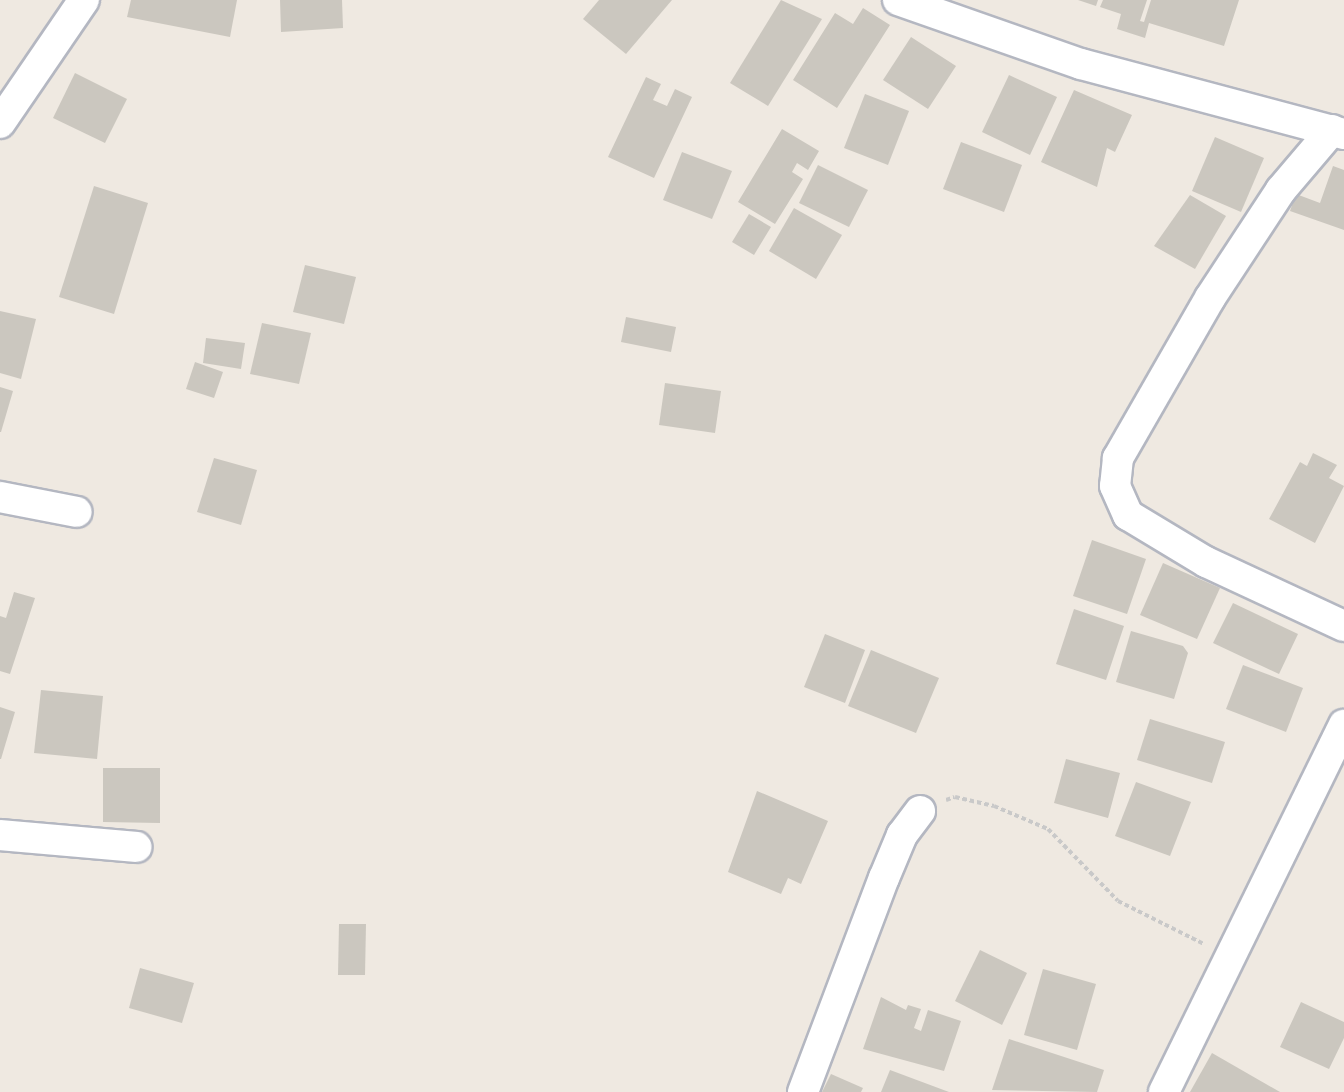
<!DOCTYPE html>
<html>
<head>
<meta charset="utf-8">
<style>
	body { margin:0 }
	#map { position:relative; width:1344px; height:1092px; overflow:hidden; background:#efe9e1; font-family:"Work Sans",sans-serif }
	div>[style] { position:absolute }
	.building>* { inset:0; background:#cbc7bf }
	.path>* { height:4px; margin-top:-2px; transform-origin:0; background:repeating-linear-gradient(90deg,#c9c9c9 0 4.5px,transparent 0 7.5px) }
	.roads { filter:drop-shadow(2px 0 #b4b7c1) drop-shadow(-2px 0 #b4b7c1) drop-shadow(0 2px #b4b7c1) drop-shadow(0 -2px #b4b7c1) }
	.street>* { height:30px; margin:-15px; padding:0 15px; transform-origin:15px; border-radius:15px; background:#fff }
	span { translate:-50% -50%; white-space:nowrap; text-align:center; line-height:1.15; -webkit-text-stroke:4.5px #fff; paint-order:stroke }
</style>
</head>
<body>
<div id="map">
	<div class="building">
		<i style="clip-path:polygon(131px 0,237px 0,230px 37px,127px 17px)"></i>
		<i style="clip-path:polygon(280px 0,342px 0,343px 28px,281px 32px)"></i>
		<i style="clip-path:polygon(599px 0,672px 0,626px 54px,583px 19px)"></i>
		<i style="clip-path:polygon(781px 0,822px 19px,768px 106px,730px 83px)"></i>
		<i style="clip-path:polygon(1078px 0,1098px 0,1096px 6px)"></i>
		<i style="clip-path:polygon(1103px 0,1147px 0,1140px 21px,1144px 22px,1151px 0,1239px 0,1224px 46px,1149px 23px,1145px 38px,1117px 29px,1121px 14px,1100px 7px)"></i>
		<i style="clip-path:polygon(863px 8px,890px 25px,837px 108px,793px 80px,835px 13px,853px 24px)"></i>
		<i style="clip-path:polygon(911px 37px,956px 66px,928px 109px,883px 80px)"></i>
		<i style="clip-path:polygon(75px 73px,127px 99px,105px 143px,53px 118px)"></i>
		<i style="clip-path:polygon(1009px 75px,1057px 97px,1030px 155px,982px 132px)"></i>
		<i style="clip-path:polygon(646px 77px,661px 84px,653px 100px,667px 106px,675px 89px,692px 97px,654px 178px,608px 157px)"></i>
		<i style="clip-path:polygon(1074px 90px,1132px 115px,1115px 152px,1107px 148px,1097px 187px,1041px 162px)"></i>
		<i style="clip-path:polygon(865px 94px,909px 111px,888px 165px,844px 148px)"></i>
		<i style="clip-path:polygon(782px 129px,819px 151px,808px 170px,797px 163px,792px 172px,803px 179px,775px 224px,738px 202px)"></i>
		<i style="clip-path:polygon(1215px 137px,1264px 158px,1241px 212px,1192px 191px)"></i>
		<i style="clip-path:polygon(961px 142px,1022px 165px,1004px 212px,943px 189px)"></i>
		<i style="clip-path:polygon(682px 152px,732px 171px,712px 219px,663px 200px)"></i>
		<i style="clip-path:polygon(818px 165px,868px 190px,849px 227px,799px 203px)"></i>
		<i style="clip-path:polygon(1333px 166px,1344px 170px,1344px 230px,1290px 211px,1296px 194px,1320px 203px)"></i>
		<i style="clip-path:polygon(94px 186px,148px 203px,114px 314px,59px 297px)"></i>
		<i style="clip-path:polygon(1190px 195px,1226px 216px,1195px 269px,1154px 246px)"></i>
		<i style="clip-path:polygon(794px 208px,842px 235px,816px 279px,769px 251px)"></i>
		<i style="clip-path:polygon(749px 214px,771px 227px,754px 255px,732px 242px)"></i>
		<i style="clip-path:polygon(305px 265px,356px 277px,344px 324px,293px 312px)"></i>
		<i style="clip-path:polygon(0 311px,36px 319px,21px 379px,0 373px)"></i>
		<i style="clip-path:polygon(626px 317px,676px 327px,671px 352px,621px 342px)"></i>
		<i style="clip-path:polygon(262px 323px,311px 333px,299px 384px,250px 374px)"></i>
		<i style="clip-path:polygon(206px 338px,245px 343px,241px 369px,203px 363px)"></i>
		<i style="clip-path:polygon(195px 362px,223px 372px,214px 398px,186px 389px)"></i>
		<i style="clip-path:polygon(665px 383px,721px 391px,715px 433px,659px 425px)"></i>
		<i style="clip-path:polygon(0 387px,13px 391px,1px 432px,0 432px)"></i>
		<i style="clip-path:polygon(1313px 453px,1337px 465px,1329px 478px,1344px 486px,1315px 543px,1269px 519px,1300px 462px,1307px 466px)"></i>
		<i style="clip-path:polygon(214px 458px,257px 470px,241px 525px,197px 512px)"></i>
		<i style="clip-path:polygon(1092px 540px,1146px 559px,1127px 614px,1073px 596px)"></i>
		<i style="clip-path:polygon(1163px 563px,1220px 588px,1197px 639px,1140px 615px)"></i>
		<i style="clip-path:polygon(14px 592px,35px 598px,10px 674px,0 671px,0 616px,6px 618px)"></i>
		<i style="clip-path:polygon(1233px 603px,1298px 634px,1279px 674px,1213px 643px)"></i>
		<i style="clip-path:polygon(1074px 609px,1124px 626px,1106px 680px,1056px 664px)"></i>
		<i style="clip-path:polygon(1131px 631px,1183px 646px,1188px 653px,1174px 699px,1116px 682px)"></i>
		<i style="clip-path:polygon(825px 634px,865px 650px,845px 703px,804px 687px)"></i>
		<i style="clip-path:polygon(871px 650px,939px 678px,916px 733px,848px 706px)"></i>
		<i style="clip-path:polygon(1243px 665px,1303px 688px,1286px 732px,1226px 709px)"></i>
		<i style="clip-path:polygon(41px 690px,103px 696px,97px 759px,34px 753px)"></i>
		<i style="clip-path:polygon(0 707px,15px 712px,1px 759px,0 759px)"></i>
		<i style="clip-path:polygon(1150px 719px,1225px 742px,1212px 783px,1137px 760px)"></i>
		<i style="clip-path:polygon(1066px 759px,1120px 773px,1108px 818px,1054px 803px)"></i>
		<i style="clip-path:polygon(103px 768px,160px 768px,160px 823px,103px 822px)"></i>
		<i style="clip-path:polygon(1136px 782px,1191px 802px,1170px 856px,1115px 836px)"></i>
		<i style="clip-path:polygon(757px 791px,828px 821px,801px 884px,788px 878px,781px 894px,728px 872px)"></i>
		<i style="clip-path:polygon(339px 924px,366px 924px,365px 975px,338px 975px)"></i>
		<i style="clip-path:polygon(980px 950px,1027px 973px,1002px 1025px,955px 1001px)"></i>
		<i style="clip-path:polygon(140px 968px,194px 983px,182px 1023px,129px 1008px)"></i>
		<i style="clip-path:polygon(1043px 969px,1096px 984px,1077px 1050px,1024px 1035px)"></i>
		<i style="clip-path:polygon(881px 997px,906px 1010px,908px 1005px,921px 1009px,914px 1028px,921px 1031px,928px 1010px,961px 1021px,944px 1071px,863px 1049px)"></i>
		<i style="clip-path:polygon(1301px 1002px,1344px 1022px,1344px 1038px,1329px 1069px,1280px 1047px)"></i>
		<i style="clip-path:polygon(1009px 1039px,1104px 1070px,1097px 1092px,992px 1090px)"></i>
		<i style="clip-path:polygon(1212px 1053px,1280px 1092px,1190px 1092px)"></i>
		<i style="clip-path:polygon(890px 1070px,949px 1092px,881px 1092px)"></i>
		<i style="clip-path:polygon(831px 1074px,863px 1088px,861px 1092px,822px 1092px)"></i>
	</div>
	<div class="path">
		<i style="left:946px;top:800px;width:9px;rotate:-18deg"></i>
		<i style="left:955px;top:797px;width:40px;rotate:13deg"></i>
		<i style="left:994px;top:806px;width:59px;rotate:23.1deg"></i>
		<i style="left:1048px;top:829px;width:100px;rotate:45.8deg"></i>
		<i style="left:1118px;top:901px;width:96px;rotate:26.6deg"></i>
	</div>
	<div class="roads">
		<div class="street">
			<i style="left:898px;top:0;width:194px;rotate:19.3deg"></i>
			<i style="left:1081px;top:64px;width:272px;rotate:14.9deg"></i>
			<i style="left:0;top:123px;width:149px;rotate:-55.7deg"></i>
			<i style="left:1332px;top:130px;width:79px;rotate:130.4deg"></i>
			<i style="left:1281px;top:190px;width:129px;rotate:123.3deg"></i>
			<i style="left:1210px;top:298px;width:185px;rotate:119.9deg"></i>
			<i style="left:1118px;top:458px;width:28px;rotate:96deg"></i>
			<i style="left:1115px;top:486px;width:32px;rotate:66deg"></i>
			<i style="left:1128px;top:515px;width:91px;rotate:31.1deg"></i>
			<i style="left:1206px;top:562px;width:152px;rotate:24.9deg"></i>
			<i style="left:0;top:497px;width:78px;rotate:11deg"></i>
			<i style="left:0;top:835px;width:137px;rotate:5deg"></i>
			<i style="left:803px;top:1092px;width:229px;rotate:-69.3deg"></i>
			<i style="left:884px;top:878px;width:47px;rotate:-67.3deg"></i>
			<i style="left:902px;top:835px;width:30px;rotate:-53deg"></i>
			<i style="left:1164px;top:1092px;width:409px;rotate:-63.9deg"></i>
		</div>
	</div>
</div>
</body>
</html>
